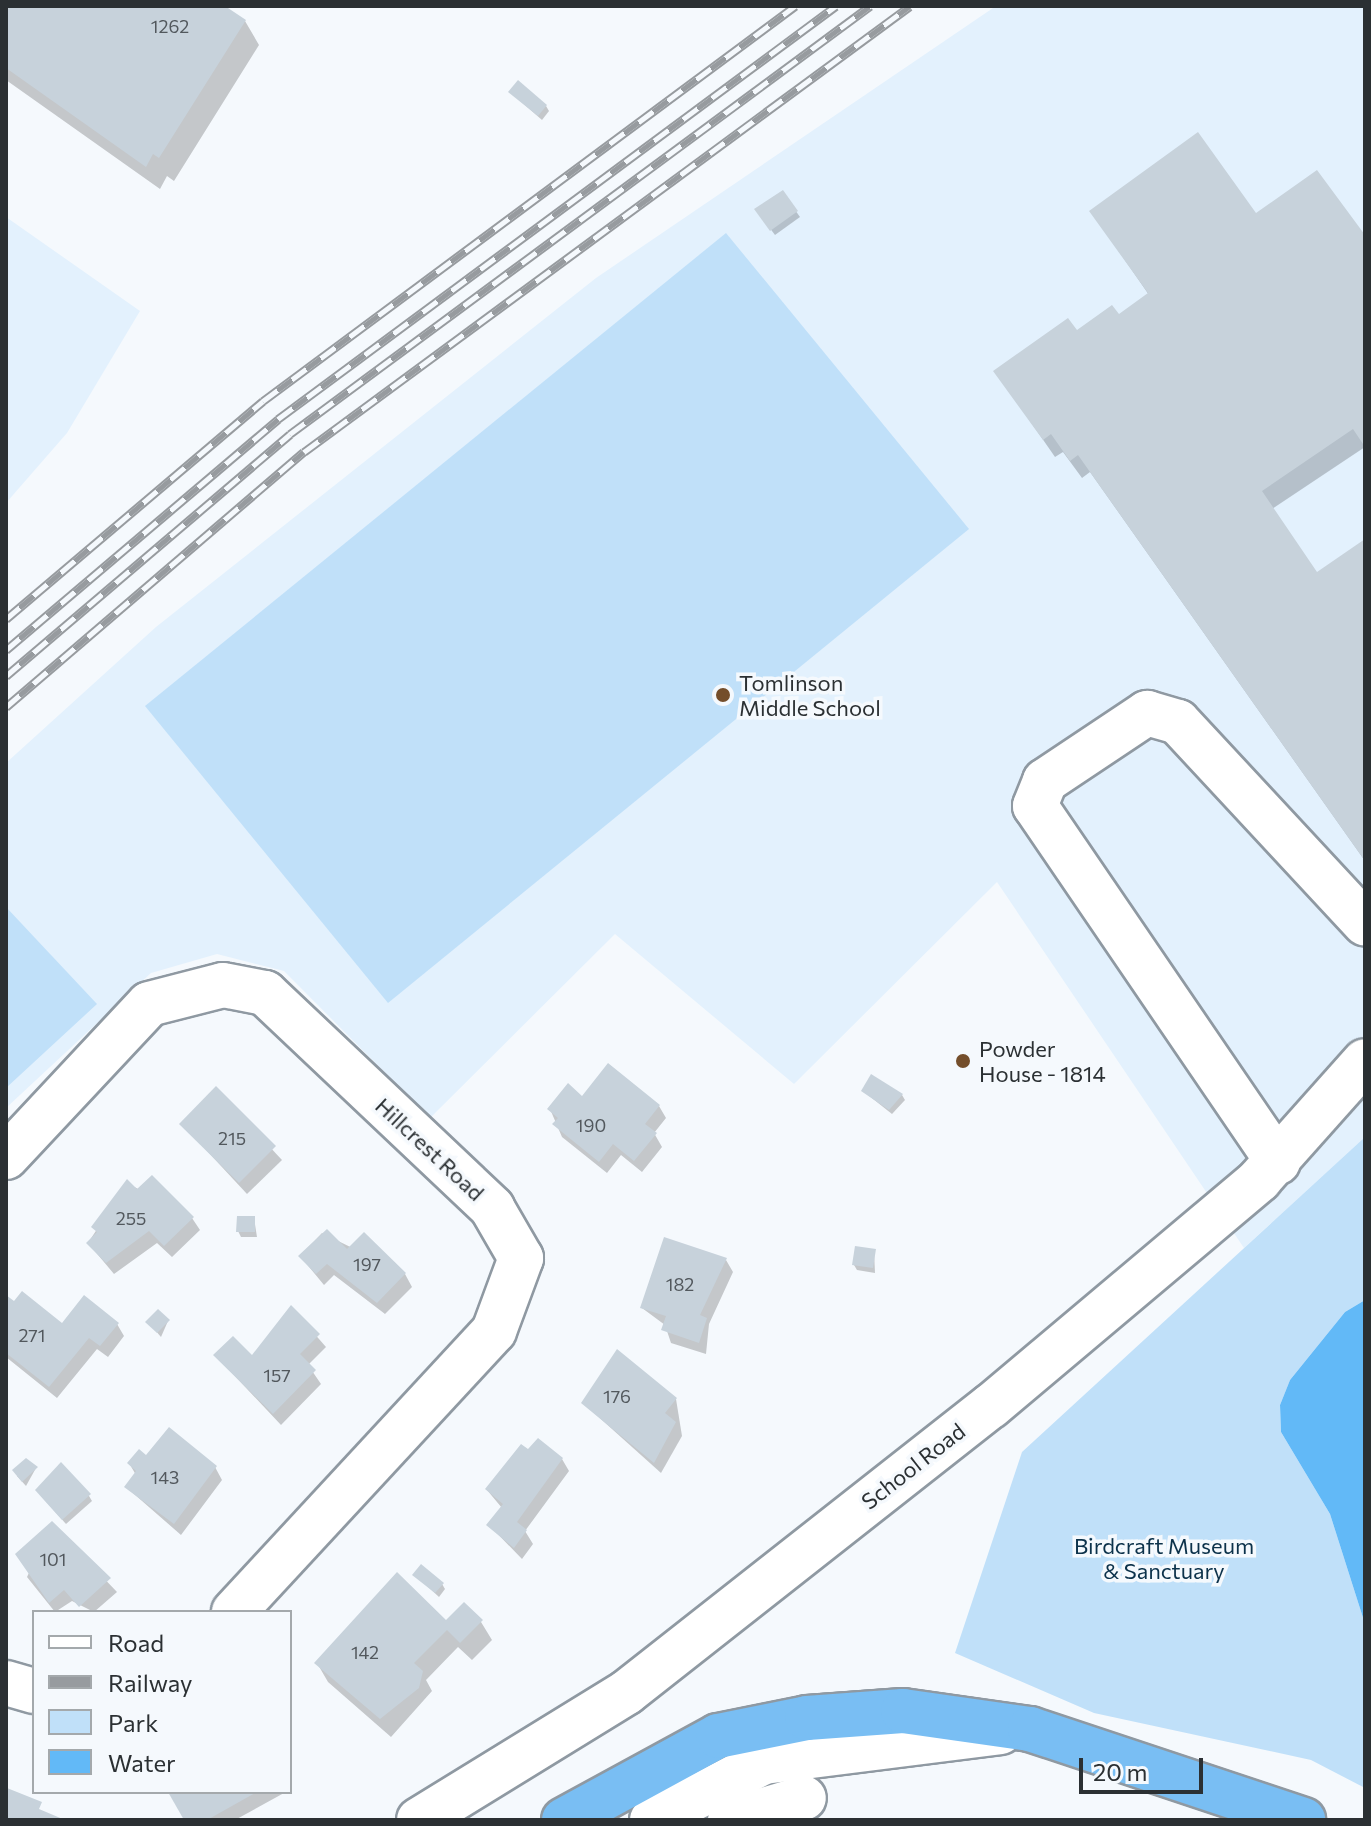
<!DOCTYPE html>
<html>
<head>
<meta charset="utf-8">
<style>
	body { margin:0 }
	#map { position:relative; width:1371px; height:1826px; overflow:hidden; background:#f5f9fd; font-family:Commissioner,sans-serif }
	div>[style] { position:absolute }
	.built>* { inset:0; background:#e3f1fd }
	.green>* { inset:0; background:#c0e0f9 }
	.water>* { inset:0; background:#62b9f7 }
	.shadow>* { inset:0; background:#0003 }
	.building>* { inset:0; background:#c7d2db }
	.roads { filter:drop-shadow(2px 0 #8f99a2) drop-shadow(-2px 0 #8f99a2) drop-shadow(0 2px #8f99a2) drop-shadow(0 -2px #8f99a2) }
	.minor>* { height:44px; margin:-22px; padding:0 22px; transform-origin:22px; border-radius:22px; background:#fff }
	.highway>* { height:44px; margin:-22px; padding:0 22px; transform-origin:22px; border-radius:22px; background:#79bef3 }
	.rail>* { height:9px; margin-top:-4.5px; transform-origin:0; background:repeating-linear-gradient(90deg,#f5f9fd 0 18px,#979b9f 0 36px); box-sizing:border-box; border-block:2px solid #979b9f }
	.dots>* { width:22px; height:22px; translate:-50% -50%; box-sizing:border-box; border:4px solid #f5f9fd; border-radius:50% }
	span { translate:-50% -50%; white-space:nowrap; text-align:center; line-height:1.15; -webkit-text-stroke:7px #f5f9fd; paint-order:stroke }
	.number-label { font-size:18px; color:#52585d }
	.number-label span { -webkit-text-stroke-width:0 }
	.poi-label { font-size:22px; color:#2b3033 }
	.left { translate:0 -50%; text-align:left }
	.street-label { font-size:22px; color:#2b3033 }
	.park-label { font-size:22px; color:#0c324b }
	.frame { position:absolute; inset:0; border:8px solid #2b3033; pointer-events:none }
	.legend { position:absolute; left:32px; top:1610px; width:260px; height:184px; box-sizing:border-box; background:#f5f9fd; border:2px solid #a4a9ac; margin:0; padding:10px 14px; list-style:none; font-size:24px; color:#2b3033 }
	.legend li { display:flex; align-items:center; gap:16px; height:40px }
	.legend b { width:40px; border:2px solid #a4a9ac }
	.scale { position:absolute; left:1079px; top:1758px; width:124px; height:36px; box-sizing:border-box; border:4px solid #2b3033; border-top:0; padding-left:10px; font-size:24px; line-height:28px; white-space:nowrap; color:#2b3033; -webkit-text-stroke:6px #f5f9fd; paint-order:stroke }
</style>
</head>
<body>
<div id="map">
	<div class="built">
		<i style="clip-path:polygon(996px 6px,1365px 6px,1365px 1137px,1244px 1248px,997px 882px,794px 1084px,615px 934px,430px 1118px,284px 971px,217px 954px,151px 973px,6px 1108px,6px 763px,156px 627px,596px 278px)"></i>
		<i style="clip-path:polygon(6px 217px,140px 311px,67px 433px,6px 503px)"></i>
	</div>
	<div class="green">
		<i style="clip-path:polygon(726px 233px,969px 529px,388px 1003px,145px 706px)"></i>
		<i style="clip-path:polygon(6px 907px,97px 1004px,6px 1088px)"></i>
		<i style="clip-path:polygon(1365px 1137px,1365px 1300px,1345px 1312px,1290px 1380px,1280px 1405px,1281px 1432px,1330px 1514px,1365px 1624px,1365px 1788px,1311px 1760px,1094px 1713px,955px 1653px,1022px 1452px)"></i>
	</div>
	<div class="water">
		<i style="clip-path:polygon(1365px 1300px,1365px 1624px,1330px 1514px,1281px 1432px,1280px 1405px,1290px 1380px,1345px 1312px)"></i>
	</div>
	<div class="shadow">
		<i style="clip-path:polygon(6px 6px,221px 6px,245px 21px,259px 45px,174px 181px,167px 176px,160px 189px,6px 80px)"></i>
		<i style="clip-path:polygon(510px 92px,546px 106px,549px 111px,542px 120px)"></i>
		<i style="clip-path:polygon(783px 193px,800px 217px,775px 235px,760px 215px)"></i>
		<i style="clip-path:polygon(1091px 211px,1256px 216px,1365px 239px,1365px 447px,1272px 509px,1317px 574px,1365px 541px,1365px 861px,1090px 472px,1082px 478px,1063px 452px,1055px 457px,996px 372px,1119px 317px,1149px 295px)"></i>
		<i style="clip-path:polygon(216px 1089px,282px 1160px,247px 1194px,182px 1124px)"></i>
		<i style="clip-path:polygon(863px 1091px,902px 1095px,905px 1100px,892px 1114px)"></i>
		<i style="clip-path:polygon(582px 1099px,659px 1106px,666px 1118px,654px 1133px,662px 1147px,642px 1172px,621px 1155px,607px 1173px,562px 1137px,550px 1109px)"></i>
		<i style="clip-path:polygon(127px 1183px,192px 1218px,200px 1230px,172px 1257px,157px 1243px,114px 1274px,88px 1243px)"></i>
		<i style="clip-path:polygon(254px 1218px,257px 1237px,241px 1237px,238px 1231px)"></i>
		<i style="clip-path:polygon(322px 1233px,405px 1274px,412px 1287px,385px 1314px,334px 1275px,324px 1285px,300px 1256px)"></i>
		<i style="clip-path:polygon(874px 1251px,875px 1273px,857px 1270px,854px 1265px)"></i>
		<i style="clip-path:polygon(726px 1260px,733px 1272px,709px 1324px,706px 1354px,671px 1343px,665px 1325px,642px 1308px)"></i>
		<i style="clip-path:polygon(6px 1298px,62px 1325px,117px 1324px,124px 1336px,108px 1357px,97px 1349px,57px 1398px,6px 1357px)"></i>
		<i style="clip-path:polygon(291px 1307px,326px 1347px,308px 1365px,321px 1384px,281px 1425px,215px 1355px,252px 1358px)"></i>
		<i style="clip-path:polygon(168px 1321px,161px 1337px,148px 1322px)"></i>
		<i style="clip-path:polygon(676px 1399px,682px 1436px,661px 1473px,583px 1403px)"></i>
		<i style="clip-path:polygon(528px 1452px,562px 1459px,569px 1471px,525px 1531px,533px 1544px,522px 1559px,489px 1525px,502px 1508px,487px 1490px)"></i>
		<i style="clip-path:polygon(147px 1458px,215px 1467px,222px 1480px,181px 1535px,126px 1487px,136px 1475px,129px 1463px)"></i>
		<i style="clip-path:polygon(36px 1468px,26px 1486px,17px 1476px)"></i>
		<i style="clip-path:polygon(41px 1496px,89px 1496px,92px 1501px,66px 1524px)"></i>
		<i style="clip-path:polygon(52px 1524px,117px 1592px,94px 1612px,72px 1601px,55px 1612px,27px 1577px)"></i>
		<i style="clip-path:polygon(415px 1575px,442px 1584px,445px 1589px,439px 1597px)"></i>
		<i style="clip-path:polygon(481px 1622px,492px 1640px,472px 1660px,458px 1647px,426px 1680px,432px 1691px,391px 1737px,328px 1682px,317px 1663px,446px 1623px)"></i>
		<i style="clip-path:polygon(171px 1792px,283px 1792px,284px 1793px,235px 1820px,186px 1820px)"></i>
	</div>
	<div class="building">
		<i style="clip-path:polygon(6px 6px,225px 6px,246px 20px,159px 158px,153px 154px,146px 167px,6px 68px)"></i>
		<i style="clip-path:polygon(518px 80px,547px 105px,538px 116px,508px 92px)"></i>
		<i style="clip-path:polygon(1198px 132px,1256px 213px,1317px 170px,1365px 235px,1365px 447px,1353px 429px,1262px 491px,1317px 572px,1365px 539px,1365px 861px,1078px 455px,1070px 461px,1051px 434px,1043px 440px,993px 371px,1068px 318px,1077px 330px,1112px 305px,1119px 314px,1148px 293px,1089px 211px)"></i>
		<i style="clip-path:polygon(783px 190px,798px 211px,770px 231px,754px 209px)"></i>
		<i style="clip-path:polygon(608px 1063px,660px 1105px,645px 1124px,657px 1133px,634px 1161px,613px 1144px,599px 1162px,552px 1124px,558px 1118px,547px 1109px,568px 1083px,582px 1096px)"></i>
		<i style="clip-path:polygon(871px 1074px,903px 1094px,889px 1110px,861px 1091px)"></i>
		<i style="clip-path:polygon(216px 1086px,276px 1146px,239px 1183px,179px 1124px)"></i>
		<i style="clip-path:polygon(152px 1175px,194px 1217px,164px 1246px,149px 1231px,106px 1263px,86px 1243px,97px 1232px,91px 1227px,127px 1179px,137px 1189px)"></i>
		<i style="clip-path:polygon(237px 1216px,255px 1216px,255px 1232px,236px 1232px)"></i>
		<i style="clip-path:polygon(327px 1229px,347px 1249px,364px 1232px,406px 1273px,377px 1303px,327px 1264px,316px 1274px,298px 1256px)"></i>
		<i style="clip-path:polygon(664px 1237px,727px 1258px,700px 1315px,707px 1318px,699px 1343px,661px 1330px,666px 1316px,640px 1308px)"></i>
		<i style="clip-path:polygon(855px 1246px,876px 1249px,873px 1268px,852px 1265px)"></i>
		<i style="clip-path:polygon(22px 1291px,62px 1323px,84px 1295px,119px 1323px,100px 1346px,89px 1338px,49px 1387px,6px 1353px,6px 1295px,14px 1301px)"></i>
		<i style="clip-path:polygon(291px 1305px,320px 1334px,300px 1354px,316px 1370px,273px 1414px,213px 1355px,233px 1336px,252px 1355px)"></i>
		<i style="clip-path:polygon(158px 1309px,170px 1320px,157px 1333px,145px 1322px)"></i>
		<i style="clip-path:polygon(617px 1349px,677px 1398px,665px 1413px,676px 1422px,654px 1463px,581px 1403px)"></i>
		<i style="clip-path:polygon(169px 1427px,217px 1466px,174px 1524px,124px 1487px,136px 1471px,127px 1463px,139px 1449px,146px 1455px)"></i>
		<i style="clip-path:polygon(538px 1438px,563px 1458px,517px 1522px,527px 1530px,514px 1548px,486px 1525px,503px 1504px,485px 1489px,521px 1444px,528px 1449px)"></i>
		<i style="clip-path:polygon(26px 1458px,38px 1467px,22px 1482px,12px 1470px)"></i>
		<i style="clip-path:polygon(61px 1462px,91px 1494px,62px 1520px,35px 1490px)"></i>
		<i style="clip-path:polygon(52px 1521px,111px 1578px,79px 1607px,64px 1590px,49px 1603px,15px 1554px)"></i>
		<i style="clip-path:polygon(421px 1564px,444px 1583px,435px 1593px,412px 1575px)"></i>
		<i style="clip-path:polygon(397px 1572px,446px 1620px,464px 1602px,483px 1620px,460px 1643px,447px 1630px,414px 1663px,423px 1671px,419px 1688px,380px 1719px,314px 1663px)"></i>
		<i style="clip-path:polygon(7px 1788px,42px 1802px,39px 1809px,65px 1820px,6px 1820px)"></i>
		<i style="clip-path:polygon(168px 1792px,257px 1792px,207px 1820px,184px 1820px)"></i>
	</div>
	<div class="roads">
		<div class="minor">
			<i style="left:6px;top:1157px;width:209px;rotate:-46.9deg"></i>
			<i style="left:149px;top:1004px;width:76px;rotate:-14.4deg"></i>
			<i style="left:223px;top:985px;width:43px;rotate:10.8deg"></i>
			<i style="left:265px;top:993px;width:313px;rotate:43.4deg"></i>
			<i style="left:492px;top:1208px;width:58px;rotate:59.9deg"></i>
			<i style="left:521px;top:1258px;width:78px;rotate:110.3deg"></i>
			<i style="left:494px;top:1331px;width:383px;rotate:132.8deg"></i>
			<i style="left:1278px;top:1162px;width:431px;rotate:-124.3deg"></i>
			<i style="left:1035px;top:806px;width:27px;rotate:-68deg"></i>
			<i style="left:1045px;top:781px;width:123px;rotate:-33.7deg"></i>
			<i style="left:1147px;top:713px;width:32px;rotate:16deg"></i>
			<i style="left:1178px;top:722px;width:275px;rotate:47.1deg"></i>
			<i style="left:6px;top:1683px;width:29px;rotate:16deg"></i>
			<i style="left:419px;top:1820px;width:244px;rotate:-31.6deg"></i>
			<i style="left:627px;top:1692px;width:463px;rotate:-38.2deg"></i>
			<i style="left:991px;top:1406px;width:351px;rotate:-40.1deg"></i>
			<i style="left:1259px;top:1180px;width:159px;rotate:-48.3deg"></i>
			<i style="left:652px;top:1820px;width:126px;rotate:-27.4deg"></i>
			<i style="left:764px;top:1762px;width:238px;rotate:-7.2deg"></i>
			<i style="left:730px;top:1820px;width:77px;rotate:-16.6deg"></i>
		</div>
		<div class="highway">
			<i style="left:564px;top:1820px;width:175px;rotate:-28.6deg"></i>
			<i style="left:718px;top:1736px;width:91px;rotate:-11.4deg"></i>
			<i style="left:807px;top:1718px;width:96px;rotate:-4.2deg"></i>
			<i style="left:903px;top:1711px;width:128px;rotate:8.1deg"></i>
			<i style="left:1030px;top:1729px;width:288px;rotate:18.4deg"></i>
		</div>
	</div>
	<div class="rail">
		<i style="left:6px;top:619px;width:337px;rotate:-40.3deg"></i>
		<i style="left:263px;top:401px;width:663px;rotate:-36.59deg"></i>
		<i style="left:6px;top:650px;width:357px;rotate:-40.3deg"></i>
		<i style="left:278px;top:419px;width:694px;rotate:-36.51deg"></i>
		<i style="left:6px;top:676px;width:373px;rotate:-40.4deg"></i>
		<i style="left:290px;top:434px;width:721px;rotate:-36.42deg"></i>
		<i style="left:6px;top:707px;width:392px;rotate:-40.6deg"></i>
		<i style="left:304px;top:452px;width:752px;rotate:-36.35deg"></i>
	</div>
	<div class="dots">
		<i style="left:723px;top:695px;background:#744e2b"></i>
		<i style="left:963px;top:1061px;background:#744e2b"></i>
	</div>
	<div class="number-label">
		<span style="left:170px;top:26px">1262</span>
		<span style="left:591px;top:1125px">190</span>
		<span style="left:232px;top:1138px">215</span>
		<span style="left:131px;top:1218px">255</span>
		<span style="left:367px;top:1264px">197</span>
		<span style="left:680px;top:1284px">182</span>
		<span style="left:32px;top:1335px">271</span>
		<span style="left:277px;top:1375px">157</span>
		<span style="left:617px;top:1396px">176</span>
		<span style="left:165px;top:1477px">143</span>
		<span style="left:53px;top:1559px">101</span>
		<span style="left:365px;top:1652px">142</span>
	</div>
	<div class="poi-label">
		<span class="left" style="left:739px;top:695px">Tomlinson<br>Middle School</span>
		<span class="left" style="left:979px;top:1061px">Powder<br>House - 1814</span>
	</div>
	<div class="street-label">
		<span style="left:430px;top:1149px;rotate:43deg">Hillcrest Road</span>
		<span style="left:913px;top:1466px;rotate:-38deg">School Road</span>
	</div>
	<div class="park-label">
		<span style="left:1164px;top:1558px">Birdcraft Museum<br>&amp; Sanctuary</span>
	</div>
	<div class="frame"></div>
	<ul class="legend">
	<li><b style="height:10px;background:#fff"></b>Road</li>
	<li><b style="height:10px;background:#979b9f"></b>Railway</li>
	<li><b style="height:22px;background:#c0e0f9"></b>Park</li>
	<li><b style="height:22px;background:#62b9f7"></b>Water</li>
	</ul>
	<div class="scale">20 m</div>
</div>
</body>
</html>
